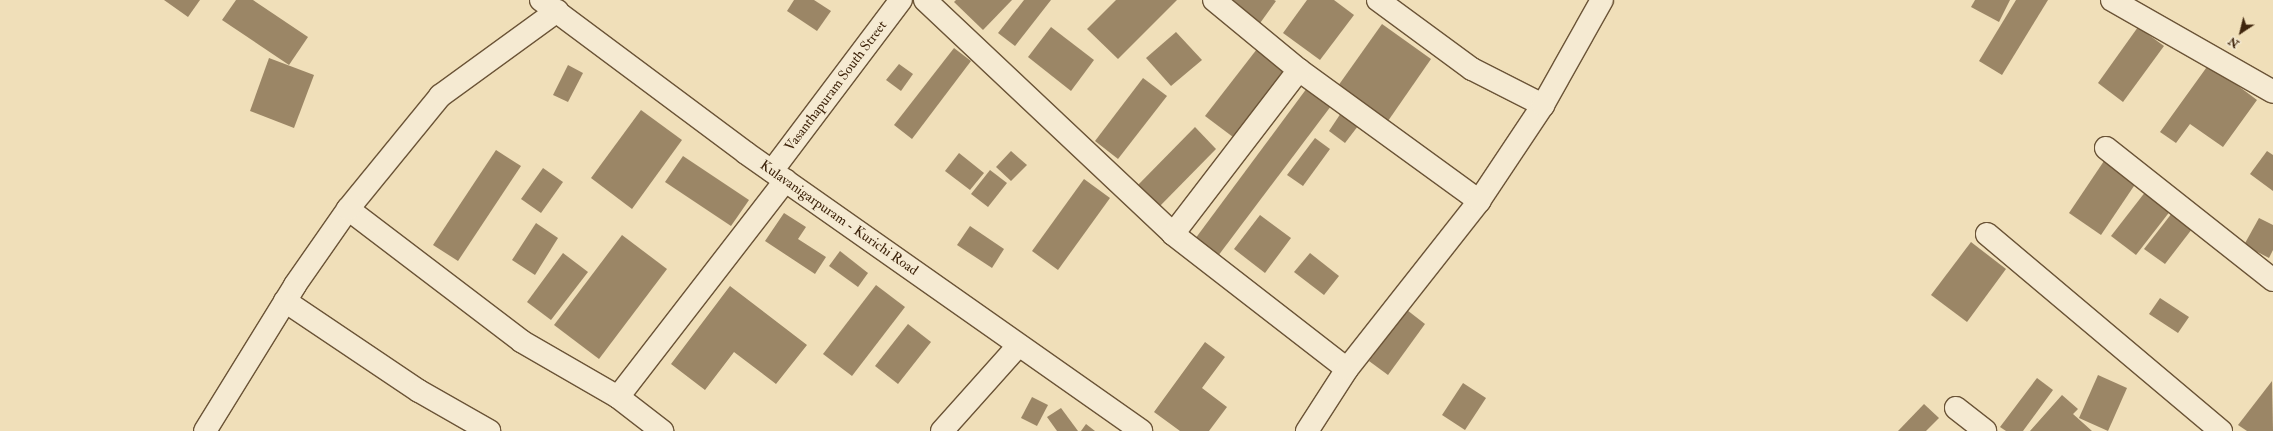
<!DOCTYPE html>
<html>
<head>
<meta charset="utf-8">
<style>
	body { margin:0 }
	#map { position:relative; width:2273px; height:431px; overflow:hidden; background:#f0dfb9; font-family:"IM FELL Double Pica",serif }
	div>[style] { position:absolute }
	.building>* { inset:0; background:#9b8666 }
	.roads { filter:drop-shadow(1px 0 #6b5437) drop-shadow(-1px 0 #6b5437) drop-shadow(0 1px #6b5437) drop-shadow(0 -1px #6b5437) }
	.street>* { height:22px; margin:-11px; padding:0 11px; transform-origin:11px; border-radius:11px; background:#f5ead2 }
	.secondary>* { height:22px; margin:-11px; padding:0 11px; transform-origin:11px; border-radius:11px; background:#f5ead2 }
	span { translate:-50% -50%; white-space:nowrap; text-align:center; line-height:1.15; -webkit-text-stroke:3px #f5ead2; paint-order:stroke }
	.street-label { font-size:14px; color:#3f250c }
	.north { position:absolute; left:2221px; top:12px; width:40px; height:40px; -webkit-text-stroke:3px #f5ead2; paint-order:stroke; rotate:215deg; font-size:11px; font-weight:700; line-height:16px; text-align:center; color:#3f250c }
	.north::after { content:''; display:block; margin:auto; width:14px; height:18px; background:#3f250c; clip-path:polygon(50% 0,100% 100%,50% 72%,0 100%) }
</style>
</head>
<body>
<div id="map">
	<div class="building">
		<i style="clip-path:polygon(164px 0,200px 0,188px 17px)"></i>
		<i style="clip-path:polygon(236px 0,253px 0,308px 37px,289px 65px,222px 20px)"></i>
		<i style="clip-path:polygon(794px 0,814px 0,831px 11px,817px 31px,787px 11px)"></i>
		<i style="clip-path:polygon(956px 0,1012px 0,983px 30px,954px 2px)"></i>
		<i style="clip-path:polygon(1024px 0,1051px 0,1015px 46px,998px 33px)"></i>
		<i style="clip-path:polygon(1116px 0,1177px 0,1118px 59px,1087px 29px)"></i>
		<i style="clip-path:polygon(1222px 0,1274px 0,1276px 1px,1258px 26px)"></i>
		<i style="clip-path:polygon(1307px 0,1334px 0,1354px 15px,1320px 60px,1283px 33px)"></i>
		<i style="clip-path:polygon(1975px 0,2010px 0,1999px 22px,1971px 7px)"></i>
		<i style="clip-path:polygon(2016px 0,2048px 0,2002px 75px,1979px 61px)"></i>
		<i style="clip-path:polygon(1382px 24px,1431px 59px,1388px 121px,1338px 86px)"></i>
		<i style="clip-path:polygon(1051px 27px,1094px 60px,1071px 91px,1028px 57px)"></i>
		<i style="clip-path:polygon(2138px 27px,2164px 46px,2123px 102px,2098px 83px)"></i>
		<i style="clip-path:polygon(1176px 32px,1202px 60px,1171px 86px,1146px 58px)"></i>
		<i style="clip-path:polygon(954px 48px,971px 61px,912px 139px,894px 125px)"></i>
		<i style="clip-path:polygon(1257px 49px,1284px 70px,1233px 137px,1205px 116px)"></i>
		<i style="clip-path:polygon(269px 58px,314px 75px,294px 128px,250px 111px)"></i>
		<i style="clip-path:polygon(899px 64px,913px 74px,901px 91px,886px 80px)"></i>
		<i style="clip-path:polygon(2209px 64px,2257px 100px,2223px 147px,2190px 124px,2176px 143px,2160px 132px)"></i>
		<i style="clip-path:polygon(568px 65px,583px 73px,568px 102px,553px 95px)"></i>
		<i style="clip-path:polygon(1143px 78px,1167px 96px,1118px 159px,1095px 141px)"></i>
		<i style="clip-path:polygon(1307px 88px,1331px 106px,1218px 256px,1195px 239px)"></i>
		<i style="clip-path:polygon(641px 110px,682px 140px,632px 209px,591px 178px)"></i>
		<i style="clip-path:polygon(1341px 113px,1358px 126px,1345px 143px,1329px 131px)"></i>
		<i style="clip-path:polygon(1195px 127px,1216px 149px,1159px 207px,1137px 186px)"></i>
		<i style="clip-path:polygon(1315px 138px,1330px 149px,1303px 186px,1287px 175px)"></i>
		<i style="clip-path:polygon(496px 150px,521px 166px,458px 261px,433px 245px)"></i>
		<i style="clip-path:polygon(1011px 151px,1027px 165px,1011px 181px,996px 167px)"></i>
		<i style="clip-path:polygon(2267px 151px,2273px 155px,2273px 191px,2250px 174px)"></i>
		<i style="clip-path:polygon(959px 153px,984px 173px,970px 190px,945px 171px)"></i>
		<i style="clip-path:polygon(683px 156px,749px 200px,731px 226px,665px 182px)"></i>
		<i style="clip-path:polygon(2106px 158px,2138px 180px,2101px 235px,2069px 213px)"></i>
		<i style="clip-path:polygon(543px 168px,563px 182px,541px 213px,521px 199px)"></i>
		<i style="clip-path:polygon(990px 170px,1007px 183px,988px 207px,971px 194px)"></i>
		<i style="clip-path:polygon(1084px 179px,1110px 198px,1058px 270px,1032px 251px)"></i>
		<i style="clip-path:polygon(2146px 191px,2171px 210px,2136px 255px,2111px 236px)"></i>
		<i style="clip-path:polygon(784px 213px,806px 227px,798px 239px,826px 257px,815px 274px,765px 241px)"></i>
		<i style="clip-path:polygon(2172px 213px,2192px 229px,2165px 264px,2144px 249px)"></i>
		<i style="clip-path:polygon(1260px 215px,1291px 238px,1265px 273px,1234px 249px)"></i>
		<i style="clip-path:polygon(2259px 218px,2273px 225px,2273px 250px,2269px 258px,2244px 245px)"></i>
		<i style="clip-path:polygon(536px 223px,558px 238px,535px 275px,512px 260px)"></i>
		<i style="clip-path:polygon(970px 226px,1004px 249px,992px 268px,957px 245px)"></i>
		<i style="clip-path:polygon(622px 235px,667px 269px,599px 359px,554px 325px)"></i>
		<i style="clip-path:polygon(1971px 242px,2006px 269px,1967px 322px,1931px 295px)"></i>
		<i style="clip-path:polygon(840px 251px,868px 273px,858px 287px,829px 266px)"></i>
		<i style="clip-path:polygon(563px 253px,588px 272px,551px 320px,527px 302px)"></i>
		<i style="clip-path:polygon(1310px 253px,1339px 276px,1324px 295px,1294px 272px)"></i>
		<i style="clip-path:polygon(876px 285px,905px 307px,852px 376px,823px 354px)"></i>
		<i style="clip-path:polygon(730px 286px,807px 345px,776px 384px,734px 352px,705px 390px,671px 364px)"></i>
		<i style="clip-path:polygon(2160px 298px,2189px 317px,2178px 333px,2149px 314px)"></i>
		<i style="clip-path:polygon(1407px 310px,1425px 324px,1388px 375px,1369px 361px)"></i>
		<i style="clip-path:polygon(908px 324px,931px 342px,898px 384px,875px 366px)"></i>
		<i style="clip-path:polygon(1205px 342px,1225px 357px,1202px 388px,1227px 407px,1209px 431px,1180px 431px,1154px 412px)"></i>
		<i style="clip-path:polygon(2098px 375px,2127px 388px,2108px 431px,2079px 418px)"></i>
		<i style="clip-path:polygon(2037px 378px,2053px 390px,2023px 431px,2006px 431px,2000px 427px)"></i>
		<i style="clip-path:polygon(2272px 381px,2273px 431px,2247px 431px,2238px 425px)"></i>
		<i style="clip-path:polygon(1463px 383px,1486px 398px,1465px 430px,1442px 415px)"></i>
		<i style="clip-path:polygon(2062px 395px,2078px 409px,2073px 414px,2092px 431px,2030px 431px)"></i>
		<i style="clip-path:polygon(1032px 397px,1048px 405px,1037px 426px,1021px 418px)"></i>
		<i style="clip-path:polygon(1924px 404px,1939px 418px,1926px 431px,1898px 431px)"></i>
		<i style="clip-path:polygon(1061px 408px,1078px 431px,1057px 431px,1047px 417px)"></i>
		<i style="clip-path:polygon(1086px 424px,1095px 431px,1081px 431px)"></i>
	</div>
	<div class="roads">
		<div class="street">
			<i style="left:925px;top:0;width:341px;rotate:43.3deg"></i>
			<i style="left:1173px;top:234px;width:220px;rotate:37.8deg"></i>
			<i style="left:1347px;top:369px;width:74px;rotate:122.8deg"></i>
			<i style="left:1378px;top:0;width:117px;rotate:36.3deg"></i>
			<i style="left:1472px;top:69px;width:80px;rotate:26.9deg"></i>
			<i style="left:2112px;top:0;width:185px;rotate:29.7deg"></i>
			<i style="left:1299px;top:70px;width:223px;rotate:36deg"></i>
			<i style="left:2106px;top:148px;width:213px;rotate:38.3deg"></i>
			<i style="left:772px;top:171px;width:214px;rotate:-53deg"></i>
			<i style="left:348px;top:209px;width:218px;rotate:37.3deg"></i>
			<i style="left:521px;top:341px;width:112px;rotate:30deg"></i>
			<i style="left:618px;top:397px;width:274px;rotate:-52.3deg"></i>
			<i style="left:1173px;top:234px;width:207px;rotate:-52.5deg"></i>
			<i style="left:1299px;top:70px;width:110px;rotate:-140.5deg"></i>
			<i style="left:1987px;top:234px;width:306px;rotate:40.1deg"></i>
			<i style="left:285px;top:301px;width:161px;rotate:33.9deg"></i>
			<i style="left:419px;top:391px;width:81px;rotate:29.7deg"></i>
			<i style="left:1347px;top:369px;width:214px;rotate:-51.8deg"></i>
			<i style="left:1479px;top:201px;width:115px;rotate:-56.3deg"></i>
			<i style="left:1543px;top:105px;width:120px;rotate:-60.7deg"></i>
			<i style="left:618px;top:397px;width:56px;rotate:37.7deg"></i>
			<i style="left:1956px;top:408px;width:37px;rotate:38deg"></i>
			<i style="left:205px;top:431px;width:172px;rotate:-58.3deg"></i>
			<i style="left:295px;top:285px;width:93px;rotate:-55.1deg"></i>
			<i style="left:348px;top:209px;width:146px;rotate:-50.8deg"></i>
			<i style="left:440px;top:96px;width:145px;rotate:-36deg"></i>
			<i style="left:942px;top:431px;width:115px;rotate:-48.2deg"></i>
		</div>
		<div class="secondary">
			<i style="left:541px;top:0;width:256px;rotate:36.7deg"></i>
			<i style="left:746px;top:153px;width:483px;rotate:35.1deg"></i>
		</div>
	</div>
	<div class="street-label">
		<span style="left:836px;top:86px;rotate:-53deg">Vasanthapuram South Street</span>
		<span style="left:839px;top:218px;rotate:35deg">Kulavanigarpuram - Kurichi Road</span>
	</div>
	<div class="north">N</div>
</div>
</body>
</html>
